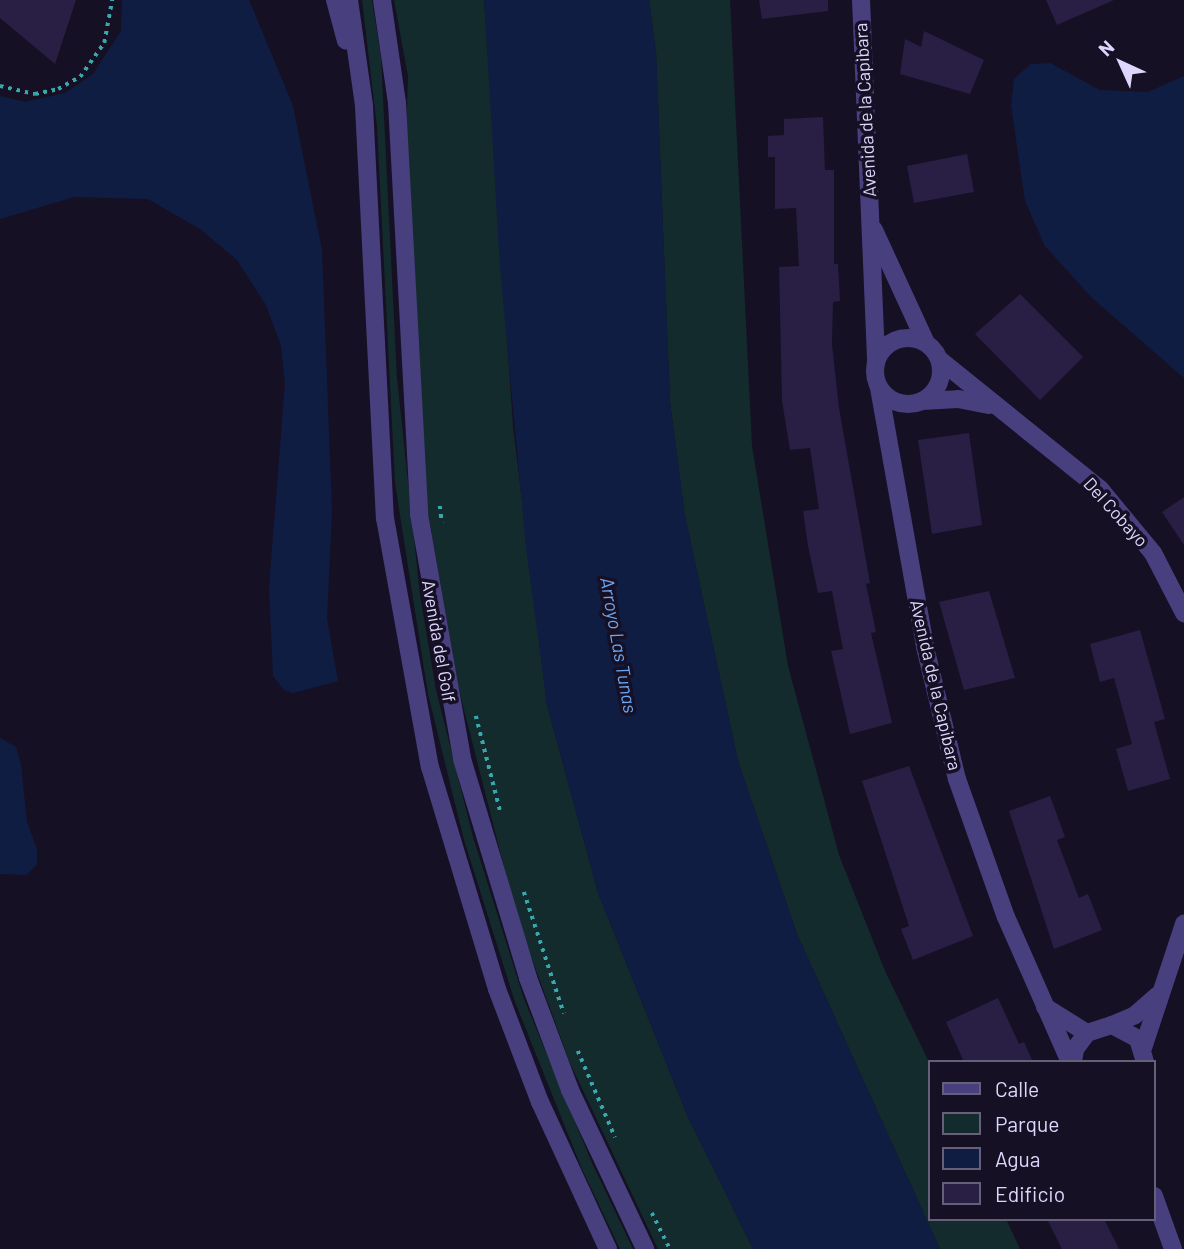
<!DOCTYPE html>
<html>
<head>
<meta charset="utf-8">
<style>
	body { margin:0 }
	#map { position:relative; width:1184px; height:1249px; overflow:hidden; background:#161024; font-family:Barlow,sans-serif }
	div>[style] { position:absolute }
	.green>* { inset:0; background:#142b2d }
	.water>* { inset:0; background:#101d43 }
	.building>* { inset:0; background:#291e43 }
	.path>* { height:3.5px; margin-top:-1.75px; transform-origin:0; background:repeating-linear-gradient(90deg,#38a8ae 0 3.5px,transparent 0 8.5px) }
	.minor>* { height:18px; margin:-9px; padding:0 9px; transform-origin:9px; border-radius:9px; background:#483f7f }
	.minor>.ring { margin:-9px; padding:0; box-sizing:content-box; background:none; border:18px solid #483f7f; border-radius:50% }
	.tertiary>* { height:18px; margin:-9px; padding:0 9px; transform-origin:9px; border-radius:9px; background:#483f7f }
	span { translate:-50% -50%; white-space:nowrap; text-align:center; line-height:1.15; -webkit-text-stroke:7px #161024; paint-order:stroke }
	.street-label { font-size:18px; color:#ded6fc }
	.water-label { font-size:19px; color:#6ca6f4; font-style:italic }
	.legend { position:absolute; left:928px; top:1060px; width:228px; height:161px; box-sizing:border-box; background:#161024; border:2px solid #665f7a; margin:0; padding:9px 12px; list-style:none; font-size:21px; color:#ded6fc }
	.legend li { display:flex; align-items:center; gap:14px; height:35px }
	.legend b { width:35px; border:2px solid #665f7a }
	.north { position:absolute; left:1086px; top:28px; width:70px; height:70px; -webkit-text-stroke:5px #161024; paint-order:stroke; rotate:315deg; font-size:19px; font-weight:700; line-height:28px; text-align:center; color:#ded6fc }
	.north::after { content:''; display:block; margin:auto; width:24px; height:32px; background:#ded6fc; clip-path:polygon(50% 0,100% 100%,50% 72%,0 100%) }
</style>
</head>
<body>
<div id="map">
	<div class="green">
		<i style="clip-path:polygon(362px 0,372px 0,381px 57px,397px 378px,420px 595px,436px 690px,473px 837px,524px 999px,592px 1163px,633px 1249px,620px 1249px,582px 1169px,515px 1002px,464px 840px,428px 694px,395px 483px,377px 127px)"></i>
		<i style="clip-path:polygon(394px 0,484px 0,513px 427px,547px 705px,598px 893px,687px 1115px,753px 1249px,658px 1249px,570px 1063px,517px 918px,459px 690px,427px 506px,406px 134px,408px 76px)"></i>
		<i style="clip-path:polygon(649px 0,730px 0,752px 446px,788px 666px,839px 855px,885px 971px,930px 1064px,930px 1219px,1006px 1219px,1020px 1249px,940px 1249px,797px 934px,738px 761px,685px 516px,670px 402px,656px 52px)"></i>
	</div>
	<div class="water">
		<i style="clip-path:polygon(122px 0,249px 0,293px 106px,322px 250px,332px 511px,327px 619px,338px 681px,293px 693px,284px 690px,273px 676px,269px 587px,285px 384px,281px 345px,266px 305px,237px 260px,200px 229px,148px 199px,74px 197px,0 219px,0 96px,25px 102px,65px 93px,93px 74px,121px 31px)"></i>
		<i style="clip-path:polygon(484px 0,649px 0,656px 52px,670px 402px,685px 516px,738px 761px,797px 934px,940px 1249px,753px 1249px,687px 1115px,598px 893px,547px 705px,526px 548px,500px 268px)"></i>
		<i style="clip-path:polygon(1050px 63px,1100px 90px,1148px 92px,1184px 76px,1184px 378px,1091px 297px,1045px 246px,1025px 201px,1011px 105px,1014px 79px,1031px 64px)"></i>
		<i style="clip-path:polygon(0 738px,16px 747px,21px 765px,27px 822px,37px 849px,37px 864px,27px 875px,0 874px)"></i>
	</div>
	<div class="building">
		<i style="clip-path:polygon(0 0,76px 0,55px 64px,0 18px)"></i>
		<i style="clip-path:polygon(759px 0,828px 0,828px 11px,762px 19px)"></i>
		<i style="clip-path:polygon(1046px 0,1114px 0,1057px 25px)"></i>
		<i style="clip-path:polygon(924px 31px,984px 60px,970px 94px,900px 74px,905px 39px,921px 47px)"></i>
		<i style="clip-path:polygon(823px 117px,825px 170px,834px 170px,834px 264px,838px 264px,840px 301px,833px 302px,832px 344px,839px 408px,870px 583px,866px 584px,876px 632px,871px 633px,892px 723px,850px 734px,831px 651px,843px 649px,832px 591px,818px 593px,808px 546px,803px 511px,819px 509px,810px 448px,790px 450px,782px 401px,779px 267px,799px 266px,796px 208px,775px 209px,775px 157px,768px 157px,768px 136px,784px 135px,784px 119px)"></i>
		<i style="clip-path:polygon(967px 154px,974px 192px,914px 203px,907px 166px)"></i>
		<i style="clip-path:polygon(1020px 294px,1083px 357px,1040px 400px,975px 334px)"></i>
		<i style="clip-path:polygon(969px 433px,982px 525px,932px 534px,918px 440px)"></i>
		<i style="clip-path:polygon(1184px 497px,1184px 545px,1162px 512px)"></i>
		<i style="clip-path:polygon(989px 591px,1015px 678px,964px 690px,939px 602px)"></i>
		<i style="clip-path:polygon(1140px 630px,1165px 719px,1154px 722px,1170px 779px,1128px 791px,1116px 749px,1132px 744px,1114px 678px,1100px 682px,1090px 644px)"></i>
		<i style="clip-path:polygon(909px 766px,973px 936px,913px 960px,901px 929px,909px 926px,862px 781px)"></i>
		<i style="clip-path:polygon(1050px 796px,1065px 837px,1057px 840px,1079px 898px,1088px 894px,1102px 930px,1054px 949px,1009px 811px)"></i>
		<i style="clip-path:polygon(998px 998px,1019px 1044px,1024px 1042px,1033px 1062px,964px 1062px,946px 1022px)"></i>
		<i style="clip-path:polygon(1047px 1219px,1104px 1219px,1119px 1249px,1062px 1249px)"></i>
	</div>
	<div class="path">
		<i style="left:0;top:86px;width:36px;rotate:13deg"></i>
		<i style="left:35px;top:94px;width:24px;rotate:-12deg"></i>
		<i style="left:58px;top:89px;width:25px;rotate:-29deg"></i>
		<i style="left:80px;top:77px;width:42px;rotate:-54.8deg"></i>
		<i style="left:104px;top:43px;width:44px;rotate:-79.5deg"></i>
		<i style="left:440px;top:506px;width:17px;rotate:83deg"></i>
		<i style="left:476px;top:716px;width:101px;rotate:75.7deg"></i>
		<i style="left:524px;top:892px;width:128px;rotate:71.8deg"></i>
		<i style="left:578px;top:1051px;width:94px;rotate:66.7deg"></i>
		<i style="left:652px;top:1213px;width:40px;rotate:63.4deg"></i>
	</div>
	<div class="minor">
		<i style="left:861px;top:0;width:363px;rotate:87.6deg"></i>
		<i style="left:874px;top:230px;width:122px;rotate:65.3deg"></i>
		<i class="ring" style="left:875px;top:338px;width:48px;height:48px"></i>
		<i style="left:940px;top:360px;width:206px;rotate:38.9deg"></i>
		<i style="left:1100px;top:489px;width:83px;rotate:50.4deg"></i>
		<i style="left:1153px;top:553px;width:68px;rotate:62.7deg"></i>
		<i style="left:879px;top:388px;width:263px;rotate:79.9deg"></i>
		<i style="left:925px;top:647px;width:136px;rotate:76.4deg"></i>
		<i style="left:957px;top:779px;width:146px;rotate:70.5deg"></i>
		<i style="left:1006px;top:917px;width:158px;rotate:66.2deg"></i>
		<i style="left:922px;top:401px;width:36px;rotate:-3deg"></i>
		<i style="left:958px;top:399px;width:31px;rotate:11deg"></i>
		<i style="left:1045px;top:1007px;width:49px;rotate:31.8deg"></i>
		<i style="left:1112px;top:1025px;width:25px;rotate:-23deg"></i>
		<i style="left:1135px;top:1015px;width:30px;rotate:-41deg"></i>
		<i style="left:1143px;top:1048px;width:131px;rotate:-71.7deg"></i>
		<i style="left:1073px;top:1062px;width:13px;rotate:-81deg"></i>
		<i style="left:1075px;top:1049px;width:20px;rotate:-53deg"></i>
		<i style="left:1087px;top:1033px;width:26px;rotate:-18deg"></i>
		<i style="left:1112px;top:1025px;width:30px;rotate:28deg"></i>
		<i style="left:1138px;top:1039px;width:24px;rotate:73deg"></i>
		<i style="left:1154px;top:1196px;width:56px;rotate:70.3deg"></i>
	</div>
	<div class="tertiary">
		<i style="left:335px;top:0;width:42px;rotate:75deg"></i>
		<i style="left:349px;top:0;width:107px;rotate:81.9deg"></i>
		<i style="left:364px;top:106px;width:413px;rotate:87.1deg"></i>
		<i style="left:385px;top:518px;width:253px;rotate:79.8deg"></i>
		<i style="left:430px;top:767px;width:232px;rotate:73.2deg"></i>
		<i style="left:497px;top:989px;width:121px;rotate:69.2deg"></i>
		<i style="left:540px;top:1102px;width:162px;rotate:65.2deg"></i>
		<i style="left:382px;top:0;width:104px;rotate:81.7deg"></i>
		<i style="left:397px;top:103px;width:412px;rotate:86.9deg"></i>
		<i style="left:419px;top:514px;width:249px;rotate:80deg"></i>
		<i style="left:462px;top:759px;width:229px;rotate:73.2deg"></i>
		<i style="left:528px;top:978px;width:120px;rotate:69.4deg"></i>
		<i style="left:570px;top:1090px;width:176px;rotate:64.7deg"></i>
	</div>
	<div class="street-label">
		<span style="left:865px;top:110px;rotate:-93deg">Avenida de la Capibara</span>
		<span style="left:1116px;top:512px;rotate:48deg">Del Cobayo</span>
		<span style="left:439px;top:641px;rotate:80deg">Avenida del Golf</span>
		<span style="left:936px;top:685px;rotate:77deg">Avenida de la Capibara</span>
	</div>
	<div class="water-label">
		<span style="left:619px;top:645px;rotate:80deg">Arroyo Las Tunas</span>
	</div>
	<ul class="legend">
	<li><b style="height:9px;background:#483f7f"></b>Calle</li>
	<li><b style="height:19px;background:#142b2d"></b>Parque</li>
	<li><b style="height:19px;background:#101d43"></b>Agua</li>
	<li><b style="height:19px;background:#291e43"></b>Edificio</li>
	</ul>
	<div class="north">N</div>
</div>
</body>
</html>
